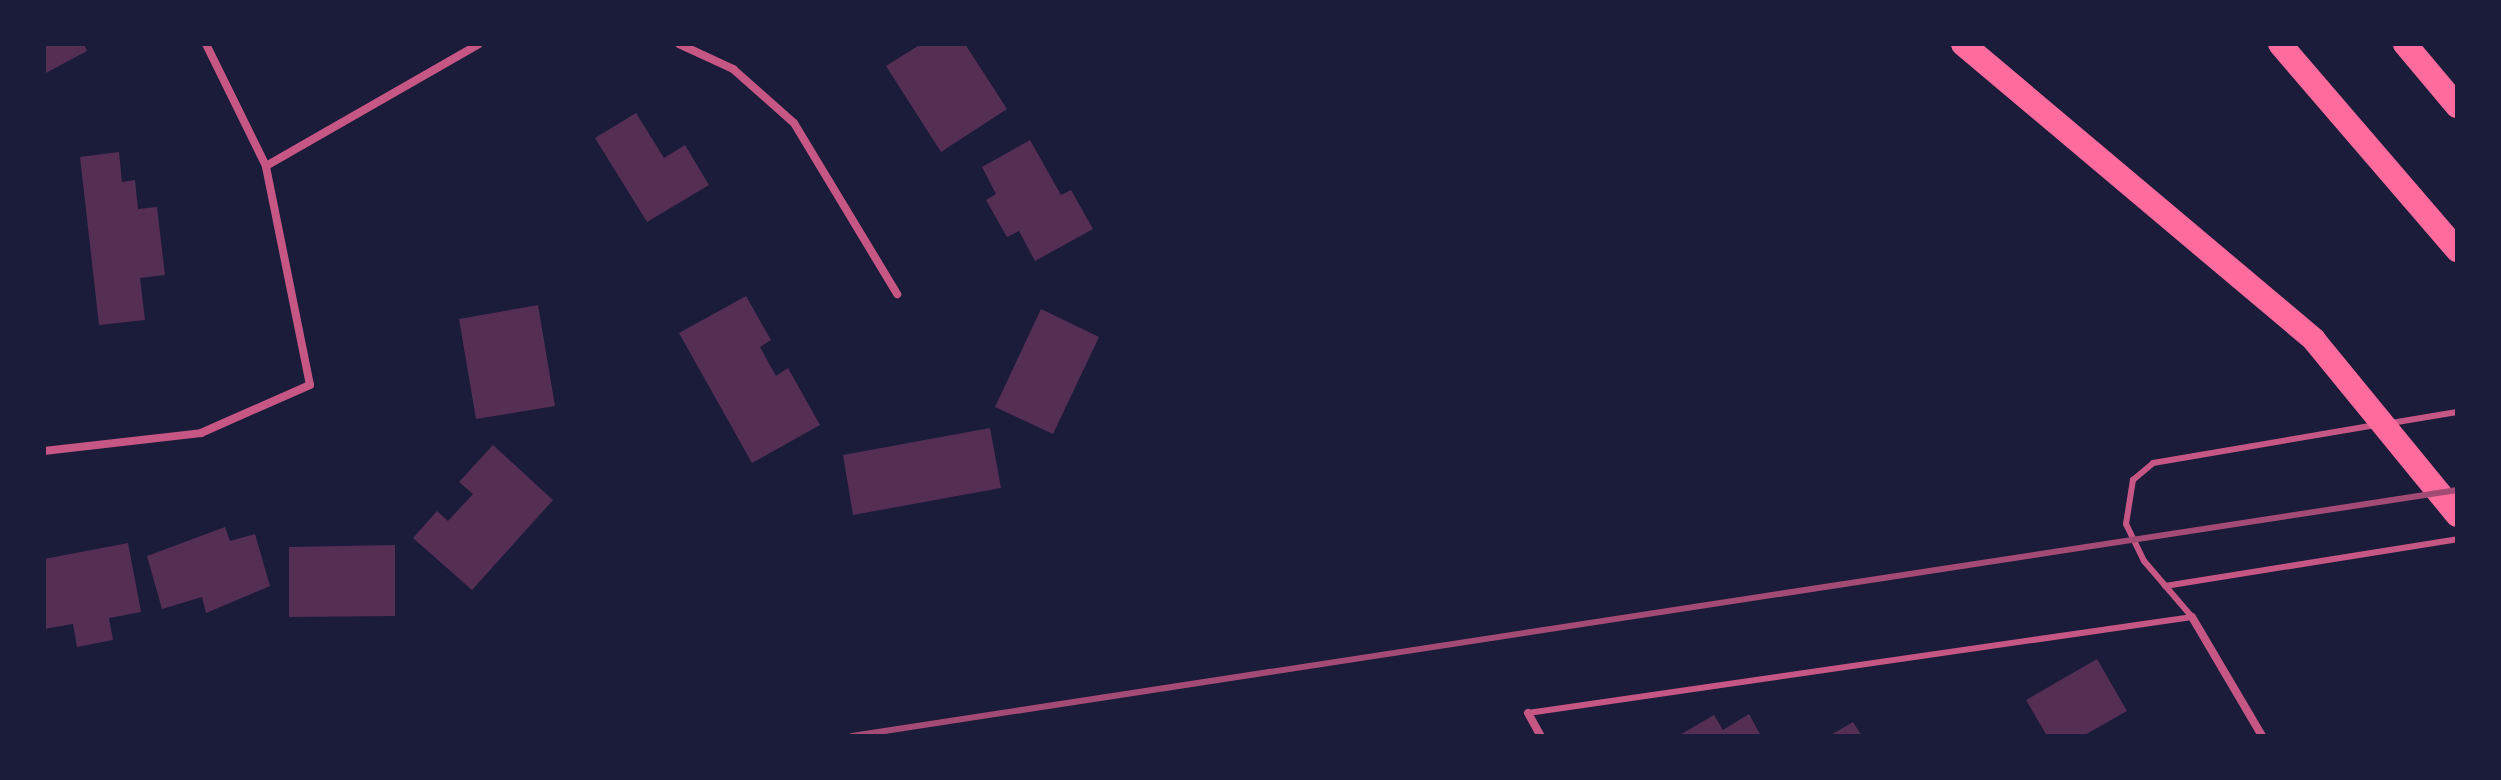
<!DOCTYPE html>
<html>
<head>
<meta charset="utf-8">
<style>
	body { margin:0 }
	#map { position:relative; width:2501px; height:780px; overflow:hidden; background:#1b1b3a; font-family:"Archivo Narrow",sans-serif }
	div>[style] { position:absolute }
	.building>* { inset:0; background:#542f53 }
	.service>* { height:6px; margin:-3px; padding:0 3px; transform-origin:3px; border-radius:3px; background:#c65784 }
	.minor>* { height:8px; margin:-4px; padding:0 4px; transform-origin:4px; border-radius:4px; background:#c65784 }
	.motorway>* { height:24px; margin:-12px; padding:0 12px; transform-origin:12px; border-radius:12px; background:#ff6b9d }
	.rail>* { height:6px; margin:-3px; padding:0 3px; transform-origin:3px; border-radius:3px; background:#a44b75 }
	span { translate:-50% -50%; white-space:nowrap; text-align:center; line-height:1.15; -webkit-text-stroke:8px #1b1b3a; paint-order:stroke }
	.frame { position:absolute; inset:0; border:46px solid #1b1b3a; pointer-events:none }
</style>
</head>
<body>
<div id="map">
	<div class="building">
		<i style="clip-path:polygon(44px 44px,84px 44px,87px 51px,44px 74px)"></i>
		<i style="clip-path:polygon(921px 44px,965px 44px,1007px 109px,941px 152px,886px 66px)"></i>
		<i style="clip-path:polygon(636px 113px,664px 158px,685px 145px,709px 185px,647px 222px,595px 138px)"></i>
		<i style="clip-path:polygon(1030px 140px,1061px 195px,1071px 190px,1093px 229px,1035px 261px,1019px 231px,1007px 237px,986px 200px,996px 194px,982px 167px)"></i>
		<i style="clip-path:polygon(119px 152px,122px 182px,135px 180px,138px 209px,157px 207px,165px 275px,140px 278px,145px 320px,99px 325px,80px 157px)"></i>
		<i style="clip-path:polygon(746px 296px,771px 340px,760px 347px,776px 376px,788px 368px,820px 425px,752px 463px,679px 333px)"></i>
		<i style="clip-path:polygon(538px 305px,555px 406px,476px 419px,459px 319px)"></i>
		<i style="clip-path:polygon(1041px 309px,1099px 337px,1053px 434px,995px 407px)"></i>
		<i style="clip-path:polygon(990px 428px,1001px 488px,853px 515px,843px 455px)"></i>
		<i style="clip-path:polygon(493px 445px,553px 500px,472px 590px,413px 538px,437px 511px,448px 521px,473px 494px,459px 482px)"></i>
		<i style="clip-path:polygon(225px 527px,230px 541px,255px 534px,270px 586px,206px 613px,202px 597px,162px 609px,147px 556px)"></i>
		<i style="clip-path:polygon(128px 543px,141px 612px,109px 618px,113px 640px,77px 647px,73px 624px,44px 629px,44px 559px)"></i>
		<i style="clip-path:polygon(395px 545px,395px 616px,289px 617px,289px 547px)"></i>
		<i style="clip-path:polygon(2097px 659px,2127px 711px,2083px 736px,2047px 736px,2026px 700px)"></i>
		<i style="clip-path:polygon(1749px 714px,1761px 736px,1678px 736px,1714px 715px,1723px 730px)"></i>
		<i style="clip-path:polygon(1853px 722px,1862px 736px,1829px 736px)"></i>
	</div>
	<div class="service">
		<i style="left:2391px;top:423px;width:67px;rotate:-9.5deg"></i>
		<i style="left:2165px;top:586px;width:296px;rotate:-9.1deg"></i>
		<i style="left:2192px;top:617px;width:74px;rotate:-130.6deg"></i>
		<i style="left:2144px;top:561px;width:41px;rotate:-115.9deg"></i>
		<i style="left:2126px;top:524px;width:45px;rotate:-81deg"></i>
		<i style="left:2133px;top:480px;width:26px;rotate:-40deg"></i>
		<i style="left:2153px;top:463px;width:226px;rotate:-9.7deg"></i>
		<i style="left:1528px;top:713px;width:671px;rotate:-8.23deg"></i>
	</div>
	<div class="minor">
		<i style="left:679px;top:44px;width:60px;rotate:24.8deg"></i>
		<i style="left:733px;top:69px;width:81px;rotate:41.5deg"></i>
		<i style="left:794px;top:123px;width:200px;rotate:58.9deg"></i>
		<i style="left:266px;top:166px;width:245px;rotate:-29.8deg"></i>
		<i style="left:44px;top:451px;width:158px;rotate:-6.5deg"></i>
		<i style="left:201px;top:433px;width:119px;rotate:-23.8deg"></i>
		<i style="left:310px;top:385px;width:223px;rotate:-101.4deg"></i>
		<i style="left:266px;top:166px;width:136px;rotate:-116.2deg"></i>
		<i style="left:2192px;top:617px;width:138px;rotate:59.5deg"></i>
		<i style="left:1528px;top:713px;width:26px;rotate:61deg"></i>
	</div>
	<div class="motorway">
		<i style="left:1963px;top:44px;width:459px;rotate:40.1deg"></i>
		<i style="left:2314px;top:340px;width:226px;rotate:50.7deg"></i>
		<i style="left:2280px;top:44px;width:272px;rotate:49.3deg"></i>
		<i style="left:2405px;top:44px;width:81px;rotate:50deg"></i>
	</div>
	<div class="rail">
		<i style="left:852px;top:736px;width:1624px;rotate:-8.71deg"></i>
	</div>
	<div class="frame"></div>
</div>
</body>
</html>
